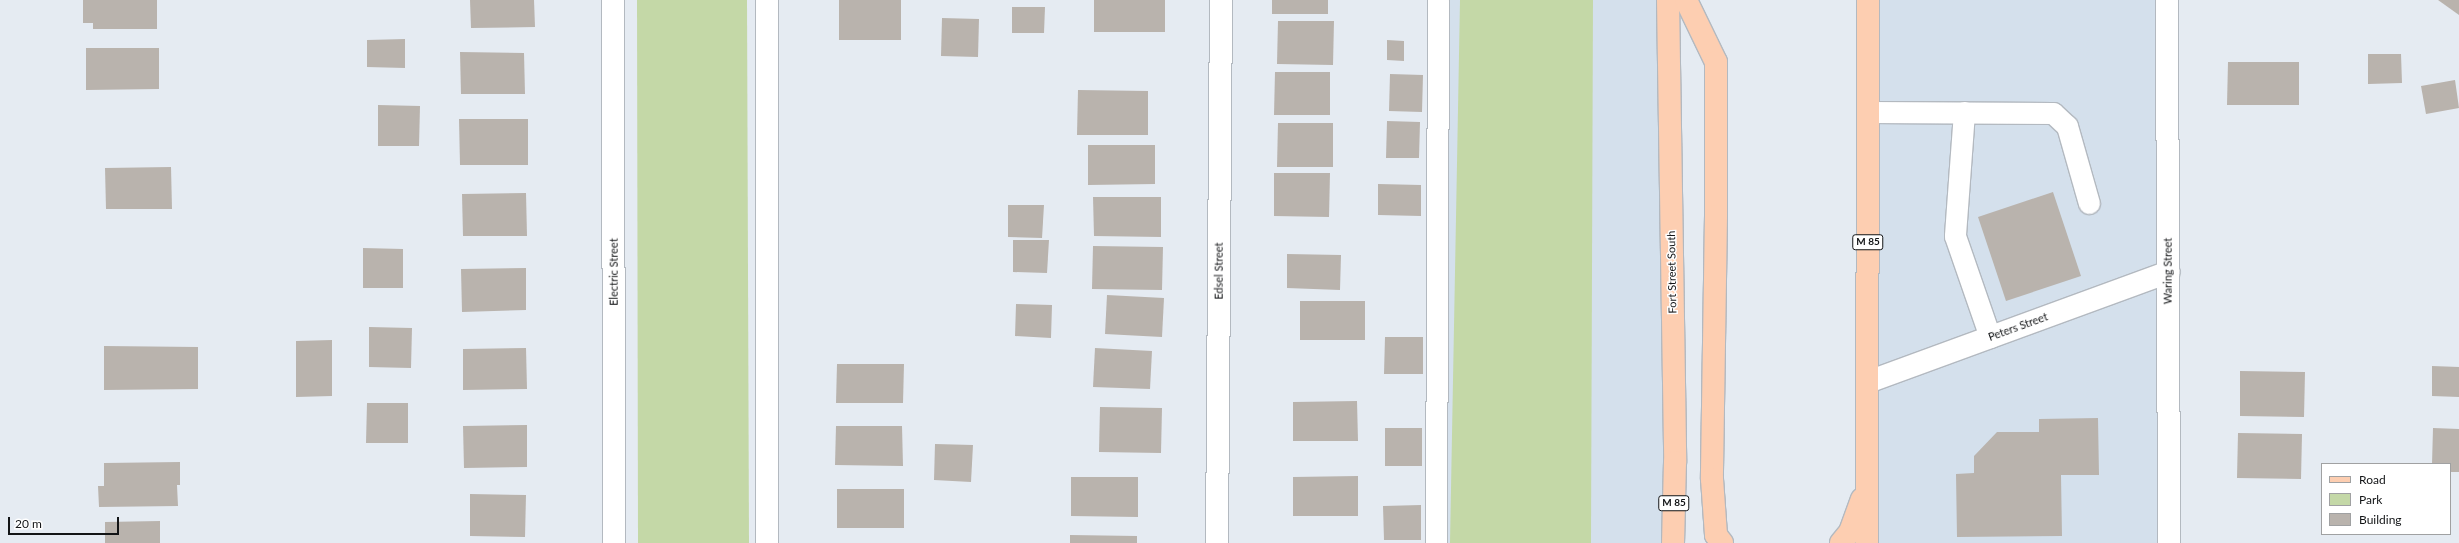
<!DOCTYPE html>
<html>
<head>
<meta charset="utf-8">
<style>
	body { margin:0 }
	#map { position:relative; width:2459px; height:543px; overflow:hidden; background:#e5ebf2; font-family:Lato,sans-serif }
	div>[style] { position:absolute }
	.built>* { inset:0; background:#d4e0ec }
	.green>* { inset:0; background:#c4d8a7 }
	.building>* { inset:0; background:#b9b3ad }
	.roads { filter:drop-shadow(1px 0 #b3b9c0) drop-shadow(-1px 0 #b3b9c0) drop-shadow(0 1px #b3b9c0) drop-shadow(0 -1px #b3b9c0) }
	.service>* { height:21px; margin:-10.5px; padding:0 10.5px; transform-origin:10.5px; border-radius:10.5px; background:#fff }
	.minor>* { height:22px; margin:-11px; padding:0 11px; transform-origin:11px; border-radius:11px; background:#fff }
	.primary>* { height:22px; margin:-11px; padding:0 11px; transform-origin:11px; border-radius:11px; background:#fdceb1 }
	span { translate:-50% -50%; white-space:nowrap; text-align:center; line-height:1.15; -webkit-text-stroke:3px #fff; paint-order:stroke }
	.shield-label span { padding:1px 3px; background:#fff; border:1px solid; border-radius:3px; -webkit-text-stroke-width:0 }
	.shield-label { font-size:10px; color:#121416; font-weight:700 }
	.street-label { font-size:11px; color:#121416 }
	.legend { position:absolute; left:2321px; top:463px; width:130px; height:72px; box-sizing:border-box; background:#fff; border:1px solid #a0a1a2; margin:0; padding:5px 7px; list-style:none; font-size:12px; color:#121416 }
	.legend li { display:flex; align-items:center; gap:8px; height:20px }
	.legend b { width:20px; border:1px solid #a0a1a2 }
	.scale { position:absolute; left:8px; top:517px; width:111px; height:18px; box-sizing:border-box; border:2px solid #121416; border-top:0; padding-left:5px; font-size:12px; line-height:14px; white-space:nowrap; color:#121416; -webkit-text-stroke:3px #fff; paint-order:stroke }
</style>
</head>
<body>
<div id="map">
	<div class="built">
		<i style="clip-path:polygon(1438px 0,1668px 0,1673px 543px,1436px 543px)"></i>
		<i style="clip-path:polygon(1868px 0,2167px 0,2169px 543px,1867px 543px)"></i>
	</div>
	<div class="green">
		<i style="clip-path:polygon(637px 0,747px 0,749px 543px,638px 543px)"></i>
		<i style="clip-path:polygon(1460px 0,1593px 0,1591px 543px,1450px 543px)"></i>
	</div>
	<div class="building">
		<i style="clip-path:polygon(83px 0,157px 0,157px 29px,93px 29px,93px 23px,83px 23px)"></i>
		<i style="clip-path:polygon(470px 0,534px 0,535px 27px,471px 28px)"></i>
		<i style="clip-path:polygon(839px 0,901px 0,901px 40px,839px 40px)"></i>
		<i style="clip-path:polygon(1094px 0,1165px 0,1165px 32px,1094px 32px)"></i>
		<i style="clip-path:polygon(1272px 0,1328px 0,1328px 14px,1272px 14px)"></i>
		<i style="clip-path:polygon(2438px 0,2459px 0,2459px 15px)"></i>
		<i style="clip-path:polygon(1012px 7px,1045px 7px,1044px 33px,1012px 33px)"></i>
		<i style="clip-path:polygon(942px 18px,979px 19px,978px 57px,941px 56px)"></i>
		<i style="clip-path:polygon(1278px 21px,1334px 21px,1333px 65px,1277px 64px)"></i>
		<i style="clip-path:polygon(405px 39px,405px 68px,367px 67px,367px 40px)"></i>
		<i style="clip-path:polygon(1387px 40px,1404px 41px,1404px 61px,1387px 60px)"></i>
		<i style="clip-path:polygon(86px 48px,159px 48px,159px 89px,86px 90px)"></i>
		<i style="clip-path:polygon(460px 52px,524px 53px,525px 94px,461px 94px)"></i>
		<i style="clip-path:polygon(2368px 54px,2401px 54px,2402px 83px,2368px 84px)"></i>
		<i style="clip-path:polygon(2228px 62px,2299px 62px,2299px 105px,2227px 105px)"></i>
		<i style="clip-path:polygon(1275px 72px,1330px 72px,1330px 115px,1274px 115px)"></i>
		<i style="clip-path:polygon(1390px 74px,1423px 75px,1422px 112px,1389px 111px)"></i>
		<i style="clip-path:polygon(2455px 80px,2459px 108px,2426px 114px,2421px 86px)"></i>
		<i style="clip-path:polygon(1078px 90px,1148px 91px,1148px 135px,1077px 135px)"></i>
		<i style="clip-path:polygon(378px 105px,420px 106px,419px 146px,378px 146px)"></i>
		<i style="clip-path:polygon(459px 119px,528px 119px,528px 165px,460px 165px)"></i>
		<i style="clip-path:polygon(1387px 121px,1420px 122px,1419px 158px,1386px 158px)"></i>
		<i style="clip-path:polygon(1278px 123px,1333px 123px,1333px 167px,1277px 167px)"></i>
		<i style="clip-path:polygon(1088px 145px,1155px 145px,1155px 184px,1088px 185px)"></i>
		<i style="clip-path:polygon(171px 167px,172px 209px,106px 209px,105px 168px)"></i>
		<i style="clip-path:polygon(1274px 173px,1330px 173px,1329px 217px,1274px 216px)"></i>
		<i style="clip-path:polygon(1378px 184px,1421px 185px,1421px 216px,1378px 215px)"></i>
		<i style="clip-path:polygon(2053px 192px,2081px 276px,2006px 301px,1978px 217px)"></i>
		<i style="clip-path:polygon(526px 193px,527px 236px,463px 236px,462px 194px)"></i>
		<i style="clip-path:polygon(1093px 197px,1161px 197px,1161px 237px,1094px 236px)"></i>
		<i style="clip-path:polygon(1008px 205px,1044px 205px,1042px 238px,1008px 237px)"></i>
		<i style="clip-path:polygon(1013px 240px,1049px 240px,1047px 273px,1013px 272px)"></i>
		<i style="clip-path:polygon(1093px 246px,1163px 247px,1162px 290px,1092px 289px)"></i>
		<i style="clip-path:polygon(363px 248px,403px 249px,403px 288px,363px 288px)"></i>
		<i style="clip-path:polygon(1287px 254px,1341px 255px,1340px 290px,1287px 288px)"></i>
		<i style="clip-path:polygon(526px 268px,526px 310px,462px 312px,461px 269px)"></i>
		<i style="clip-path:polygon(1107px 295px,1164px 298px,1162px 337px,1105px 334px)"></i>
		<i style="clip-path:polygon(1300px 301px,1365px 301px,1365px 340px,1300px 340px)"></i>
		<i style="clip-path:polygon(1016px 304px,1052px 305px,1051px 338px,1015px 336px)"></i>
		<i style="clip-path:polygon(369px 327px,412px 328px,411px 368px,369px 367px)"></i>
		<i style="clip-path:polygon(1385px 337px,1423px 337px,1423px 374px,1384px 374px)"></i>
		<i style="clip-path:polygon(332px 340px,332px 396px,296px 397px,296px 341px)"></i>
		<i style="clip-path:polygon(104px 346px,198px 347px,198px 389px,104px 390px)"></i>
		<i style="clip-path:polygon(526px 348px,527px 389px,463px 390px,463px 349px)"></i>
		<i style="clip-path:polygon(1095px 348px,1152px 351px,1150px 389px,1093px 387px)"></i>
		<i style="clip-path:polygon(837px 364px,904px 364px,903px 403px,836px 403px)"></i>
		<i style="clip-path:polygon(2432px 366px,2459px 367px,2459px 397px,2432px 396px)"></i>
		<i style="clip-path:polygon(2240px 371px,2305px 372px,2304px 417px,2240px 416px)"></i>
		<i style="clip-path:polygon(1357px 401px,1358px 441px,1293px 441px,1293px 402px)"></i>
		<i style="clip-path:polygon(367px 403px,408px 403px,408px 443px,366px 443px)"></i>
		<i style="clip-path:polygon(1100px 407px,1162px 408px,1161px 453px,1099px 452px)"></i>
		<i style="clip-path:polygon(2098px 418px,2099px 475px,2061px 475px,2062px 536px,1957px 537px,1956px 474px,1974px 473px,1974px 456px,1997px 432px,2039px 432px,2039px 419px)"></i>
		<i style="clip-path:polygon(527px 425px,527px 467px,464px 468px,463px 426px)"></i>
		<i style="clip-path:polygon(836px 426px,902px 426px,903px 466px,835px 465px)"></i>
		<i style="clip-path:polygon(1385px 428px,1422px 428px,1422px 466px,1385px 466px)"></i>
		<i style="clip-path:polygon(2433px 428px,2459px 429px,2459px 472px,2450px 472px,2450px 464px,2432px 464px)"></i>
		<i style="clip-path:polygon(2238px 433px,2302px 434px,2301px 479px,2237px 478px)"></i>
		<i style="clip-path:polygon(935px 444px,973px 445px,971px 482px,934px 480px)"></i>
		<i style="clip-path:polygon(180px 462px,180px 485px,177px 485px,178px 506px,99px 507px,98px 486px,104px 486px,104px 463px)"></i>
		<i style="clip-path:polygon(1358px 476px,1358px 516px,1293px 516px,1293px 477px)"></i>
		<i style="clip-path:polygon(1071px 477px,1138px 477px,1138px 517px,1071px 516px)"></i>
		<i style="clip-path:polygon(837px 489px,904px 489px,904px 528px,837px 528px)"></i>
		<i style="clip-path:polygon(470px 494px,526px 495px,525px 537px,470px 536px)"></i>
		<i style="clip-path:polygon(1421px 505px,1421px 540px,1384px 540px,1383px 506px)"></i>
		<i style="clip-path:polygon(160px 521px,160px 543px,105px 543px,105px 522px)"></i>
		<i style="clip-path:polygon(1070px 535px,1137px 536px,1137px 543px,1070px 543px)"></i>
	</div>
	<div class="roads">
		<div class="service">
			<i style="left:1868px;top:112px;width:185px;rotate:0.3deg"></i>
			<i style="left:2053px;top:113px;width:19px;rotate:43deg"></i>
			<i style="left:2067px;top:126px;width:80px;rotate:74.1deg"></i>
			<i style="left:1964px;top:112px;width:124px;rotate:94.2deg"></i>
			<i style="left:1955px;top:236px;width:107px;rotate:70.9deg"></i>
			<i style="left:1436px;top:543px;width:543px;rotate:-89.79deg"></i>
		</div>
		<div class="minor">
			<i style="left:613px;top:0;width:543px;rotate:89.89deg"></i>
			<i style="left:767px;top:0;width:543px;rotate:90deg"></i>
			<i style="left:2167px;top:0;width:543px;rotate:89.79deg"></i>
			<i style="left:1868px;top:382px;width:320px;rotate:-20.1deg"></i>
			<i style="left:1217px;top:543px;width:543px;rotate:-89.58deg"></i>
		</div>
		<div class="primary">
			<i style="left:1668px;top:0;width:462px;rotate:89.1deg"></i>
			<i style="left:1675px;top:462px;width:81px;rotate:91.4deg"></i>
			<i style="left:1686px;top:0;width:69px;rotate:64.2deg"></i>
			<i style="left:1716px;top:62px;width:154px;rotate:90deg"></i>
			<i style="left:1716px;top:216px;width:263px;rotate:90.9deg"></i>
			<i style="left:1712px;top:479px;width:56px;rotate:85.9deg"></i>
			<i style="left:1716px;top:535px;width:10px;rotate:53deg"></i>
			<i style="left:1841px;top:543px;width:14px;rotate:-51deg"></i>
			<i style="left:1850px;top:532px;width:35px;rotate:-70deg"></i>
			<i style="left:1867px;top:543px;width:543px;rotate:-89.89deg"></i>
		</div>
	</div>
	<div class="shield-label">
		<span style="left:1868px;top:242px">M 85</span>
		<span style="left:1674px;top:503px">M 85</span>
	</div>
	<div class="street-label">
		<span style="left:1219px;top:271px;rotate:-90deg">Edsel Street</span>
		<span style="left:2168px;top:271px;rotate:-90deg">Waring Street</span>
		<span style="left:614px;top:272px;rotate:-90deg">Electric Street</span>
		<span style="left:1672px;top:272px;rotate:-91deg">Fort Street South</span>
		<span style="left:2018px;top:327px;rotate:-20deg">Peters Street</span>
	</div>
	<ul class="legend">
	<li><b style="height:5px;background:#fdceb1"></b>Road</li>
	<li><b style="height:11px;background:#c4d8a7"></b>Park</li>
	<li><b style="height:11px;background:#b9b3ad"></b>Building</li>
	</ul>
	<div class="scale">20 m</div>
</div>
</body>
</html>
